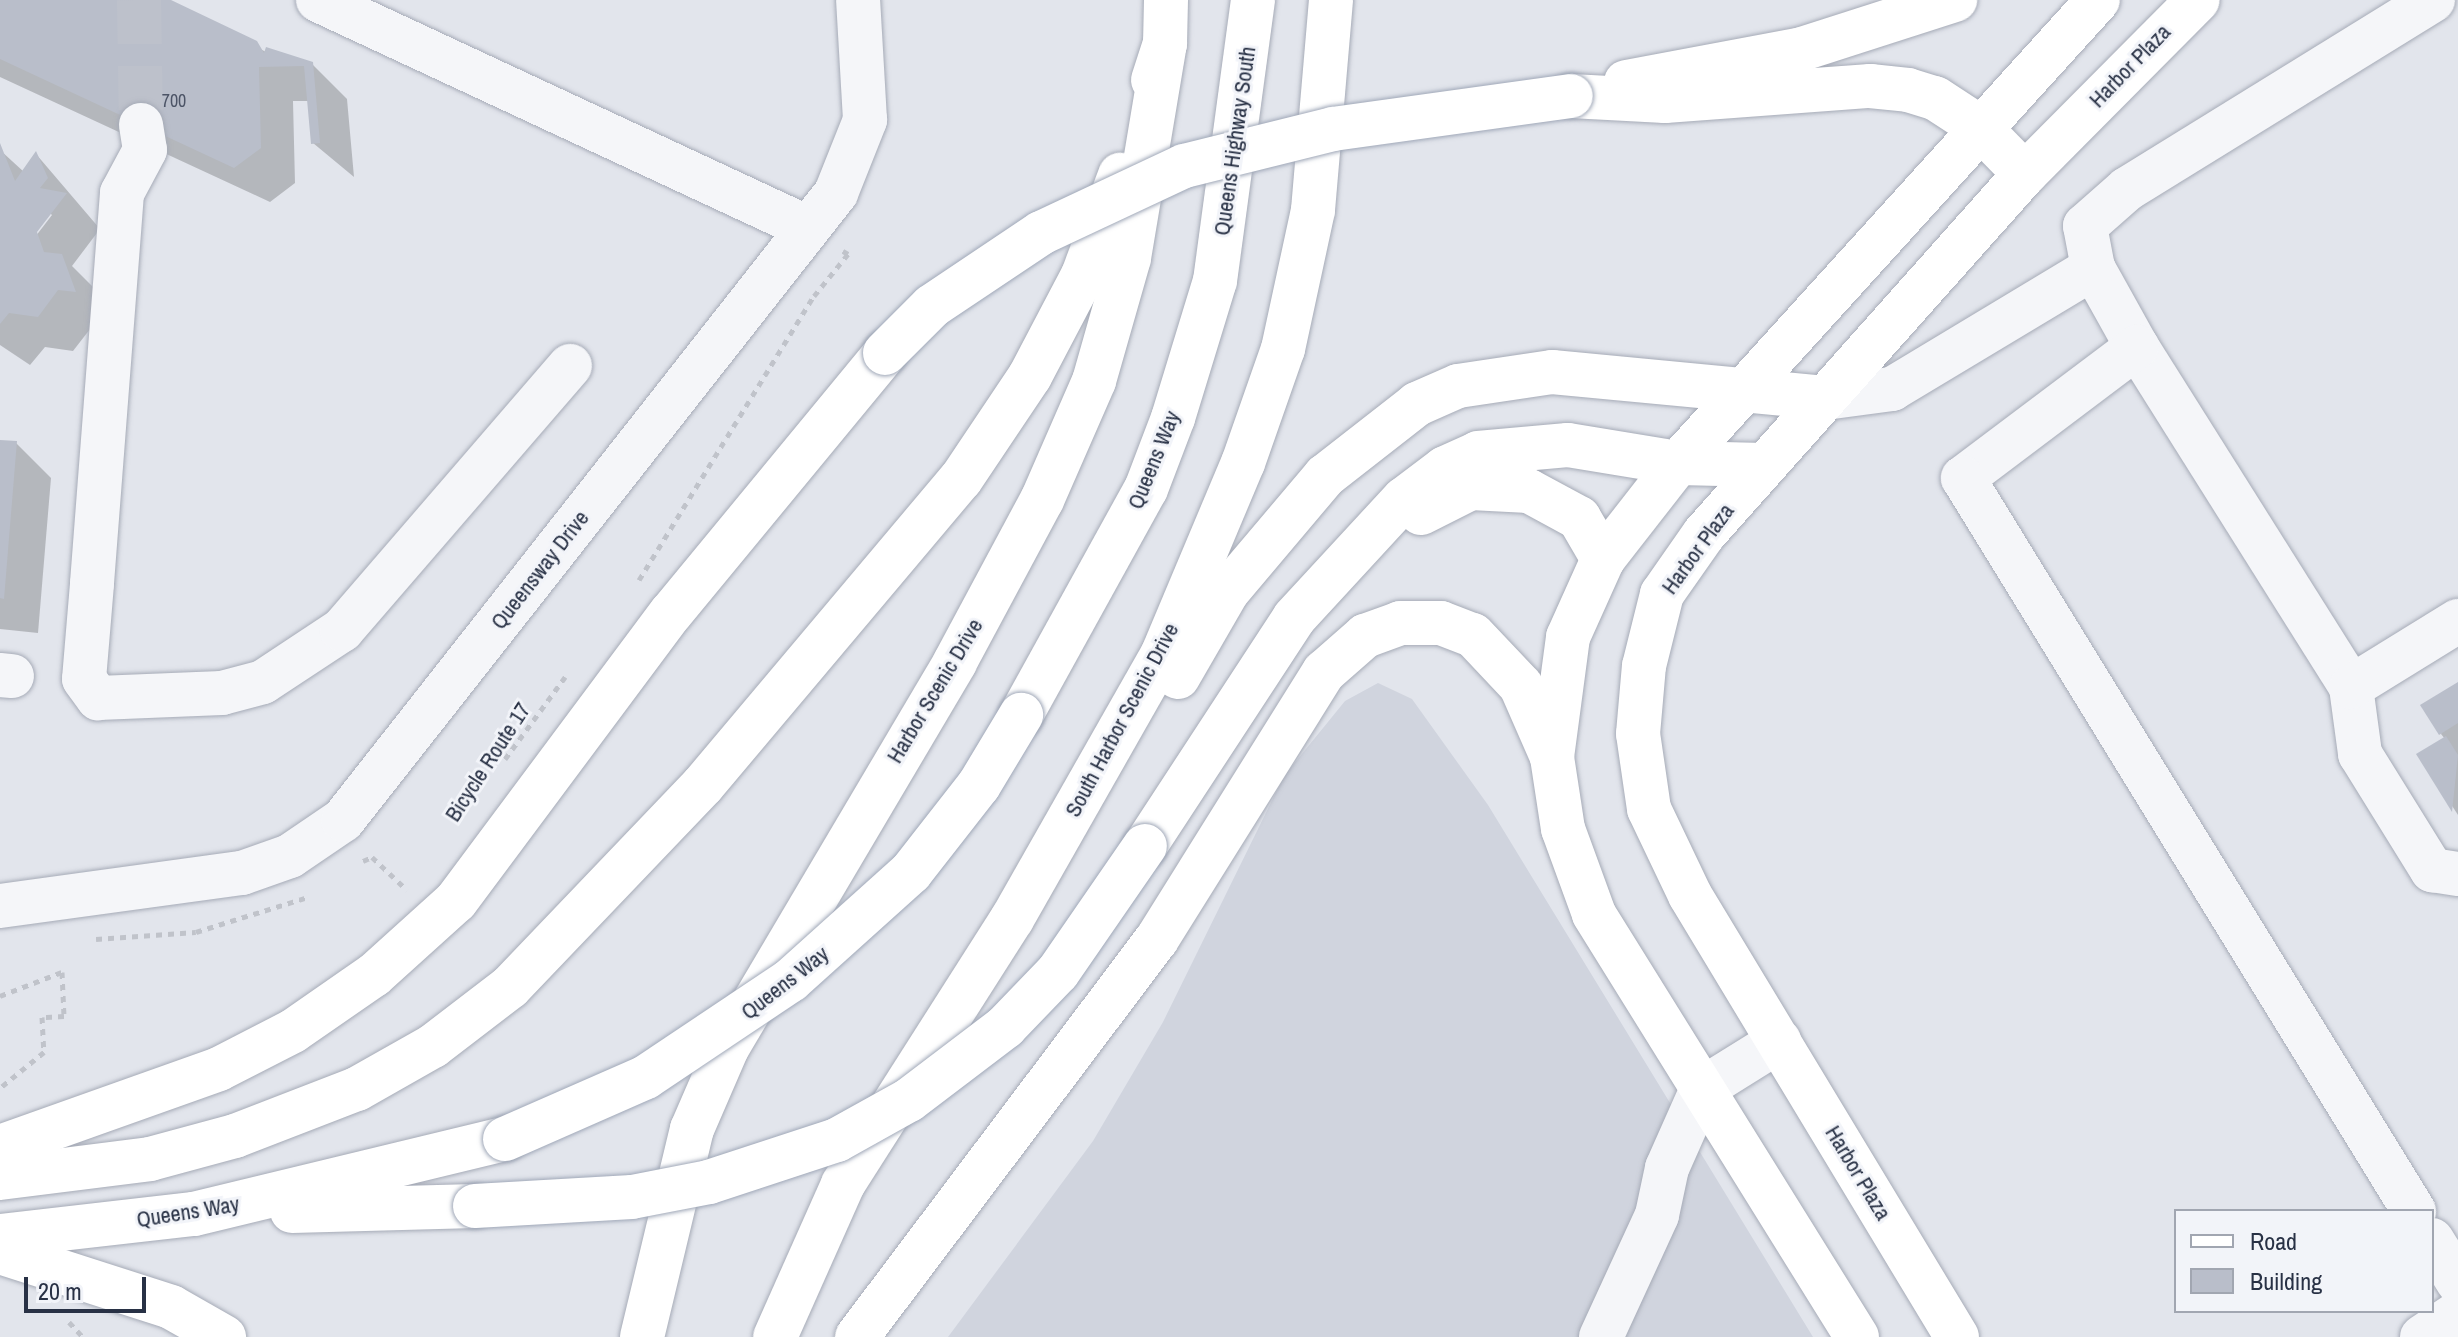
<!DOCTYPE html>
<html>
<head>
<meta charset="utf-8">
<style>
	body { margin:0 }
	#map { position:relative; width:2458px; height:1337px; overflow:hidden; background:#e2e5ec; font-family:"Archivo Narrow",sans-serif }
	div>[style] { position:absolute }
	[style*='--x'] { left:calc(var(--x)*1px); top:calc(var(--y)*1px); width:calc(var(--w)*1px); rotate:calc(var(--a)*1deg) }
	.built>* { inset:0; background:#d0d4de }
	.shadow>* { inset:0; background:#0003 }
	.building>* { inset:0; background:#b9beca }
	.minor-tunnel>* { height:44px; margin-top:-22px; transform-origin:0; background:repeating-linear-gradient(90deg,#bdc1cb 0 44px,transparent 0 66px) }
	.path>* { height:5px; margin-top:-2.5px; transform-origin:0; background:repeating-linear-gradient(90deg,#c0c3ca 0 6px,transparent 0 12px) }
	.roads { filter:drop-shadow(0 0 2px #a6abb7) drop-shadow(0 0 2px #a6abb7) }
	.minor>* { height:44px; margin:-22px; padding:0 22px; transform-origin:22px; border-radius:22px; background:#f5f6f9 }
	.major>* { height:44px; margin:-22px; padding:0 22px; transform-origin:22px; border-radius:22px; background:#fff }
	.highway>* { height:44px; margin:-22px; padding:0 22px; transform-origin:22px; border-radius:22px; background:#fff }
	.bridges { filter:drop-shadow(0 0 2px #a0a8b8) drop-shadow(0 0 2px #a0a8b8) }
	.major-bridge>* { height:44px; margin:-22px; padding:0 22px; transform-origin:22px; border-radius:22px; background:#fff }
	span { translate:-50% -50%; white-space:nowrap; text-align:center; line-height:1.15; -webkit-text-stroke:6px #f2f4f9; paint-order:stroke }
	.number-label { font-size:18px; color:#4c5466 }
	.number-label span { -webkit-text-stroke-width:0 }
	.street-label { font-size:22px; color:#283145 }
	.legend { position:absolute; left:2174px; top:1209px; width:260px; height:104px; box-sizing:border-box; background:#f2f4f9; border:2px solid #a1a6b1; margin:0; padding:10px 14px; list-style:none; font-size:24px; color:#283145 }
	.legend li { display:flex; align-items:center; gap:16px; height:40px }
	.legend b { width:40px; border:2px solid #a1a6b1 }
	.scale { position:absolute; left:24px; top:1277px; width:122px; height:36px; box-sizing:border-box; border:4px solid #283145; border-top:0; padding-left:10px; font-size:24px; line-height:28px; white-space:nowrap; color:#283145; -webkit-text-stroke:6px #f2f4f9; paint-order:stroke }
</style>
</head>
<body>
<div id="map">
	<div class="built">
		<div style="clip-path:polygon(1378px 683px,1412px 699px,1488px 805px,1813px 1337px,948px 1337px,1093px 1141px,1163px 1022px,1284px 776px,1345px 701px)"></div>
	</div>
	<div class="shadow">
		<div style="clip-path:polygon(0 0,167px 0,266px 52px,311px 63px,347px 99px,354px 177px,313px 143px,309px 101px,293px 101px,295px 183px,270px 202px,0 77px)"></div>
		<div style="clip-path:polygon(evenodd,0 150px,24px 172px,36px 154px,100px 229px,72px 266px,97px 291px,94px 324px,73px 351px,45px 347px,30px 365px,0 345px,0 150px,49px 212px,52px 215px,32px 241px,29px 239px,49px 212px)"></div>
		<div style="clip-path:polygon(0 442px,16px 443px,51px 478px,38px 633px,0 629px)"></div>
		<div style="clip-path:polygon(2458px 684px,2458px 815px,2419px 755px,2445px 739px,2441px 734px)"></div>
	</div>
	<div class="building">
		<div style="clip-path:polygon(0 0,171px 0,257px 41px,264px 53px,266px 47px,313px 62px,320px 143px,311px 144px,304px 66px,259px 67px,261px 148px,234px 168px,0 59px)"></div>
		<div style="clip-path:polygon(0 143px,15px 181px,36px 151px,48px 178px,40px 188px,67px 193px,37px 232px,44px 252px,62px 254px,76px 292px,58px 290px,38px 317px,9px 313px,0 324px)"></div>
		<div style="clip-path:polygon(0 440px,17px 441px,4px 599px,0 598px)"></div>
		<div style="clip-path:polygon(2458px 682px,2458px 723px,2439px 735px,2420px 705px)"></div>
		<div style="clip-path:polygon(2446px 736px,2458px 755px,2452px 812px,2416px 754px)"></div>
	</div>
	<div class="minor-tunnel">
		<div style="--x:139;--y:0;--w:125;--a:89.1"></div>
	</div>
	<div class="path">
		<div style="--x:639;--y:580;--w:334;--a:-58.4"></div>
		<div style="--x:814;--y:296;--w:54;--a:-51"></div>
		<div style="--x:848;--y:254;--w:6;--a:-149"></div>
		<div style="--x:505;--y:759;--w:102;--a:-53.8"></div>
		<div style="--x:363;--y:861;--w:10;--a:-24"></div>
		<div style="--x:372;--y:857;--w:48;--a:43.3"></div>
		<div style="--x:96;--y:939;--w:100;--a:-4"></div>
		<div style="--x:196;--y:932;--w:117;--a:-17.4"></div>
		<div style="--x:0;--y:996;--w:66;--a:-21.2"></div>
		<div style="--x:62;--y:972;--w:44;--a:87.4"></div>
		<div style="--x:64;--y:1016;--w:22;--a:177"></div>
		<div style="--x:42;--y:1017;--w:35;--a:87"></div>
		<div style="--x:44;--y:1052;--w:57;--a:140.7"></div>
		<div style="--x:69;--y:1322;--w:21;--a:47"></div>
	</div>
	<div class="roads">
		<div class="minor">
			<div style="--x:318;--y:0;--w:538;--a:24.95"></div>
			<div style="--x:2433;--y:0;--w:360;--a:148.3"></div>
			<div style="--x:2127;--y:189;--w:56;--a:138.6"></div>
			<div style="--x:2085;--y:226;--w:43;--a:79.2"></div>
			<div style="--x:2093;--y:268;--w:90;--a:60.9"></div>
			<div style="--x:2137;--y:347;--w:402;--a:57.8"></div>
			<div style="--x:2351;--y:687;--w:68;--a:82.3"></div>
			<div style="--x:2360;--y:754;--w:137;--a:58.2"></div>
			<div style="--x:2432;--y:870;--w:26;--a:9"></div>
			<div style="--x:141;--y:125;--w:25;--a:81"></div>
			<div style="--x:145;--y:150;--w:49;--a:118.1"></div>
			<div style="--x:122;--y:193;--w:392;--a:94.4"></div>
			<div style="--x:92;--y:584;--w:95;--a:94.8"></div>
			<div style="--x:84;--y:679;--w:24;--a:54"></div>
			<div style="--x:98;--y:698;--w:124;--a:-2.3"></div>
			<div style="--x:222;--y:693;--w:42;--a:-15"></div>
			<div style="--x:263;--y:682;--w:95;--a:-33.4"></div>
			<div style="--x:342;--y:630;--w:349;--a:-49.2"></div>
			<div style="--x:2137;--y:347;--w:218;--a:143"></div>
			<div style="--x:1963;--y:478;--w:861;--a:58.4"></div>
			<div style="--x:1825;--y:398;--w:68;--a:-7.7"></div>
			<div style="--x:1892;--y:389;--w:235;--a:-31"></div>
			<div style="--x:0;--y:675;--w:12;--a:5"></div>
			<div style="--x:2351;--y:687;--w:126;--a:-31.7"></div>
			<div style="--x:0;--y:906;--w:244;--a:-7.8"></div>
			<div style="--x:242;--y:873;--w:51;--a:-19.5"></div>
			<div style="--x:290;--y:856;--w:64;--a:-34.2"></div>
			<div style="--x:343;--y:820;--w:798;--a:-51.82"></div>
			<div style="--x:836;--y:193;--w:79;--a:-68.3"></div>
			<div style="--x:865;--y:120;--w:120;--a:-93.3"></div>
			<div style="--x:2432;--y:1240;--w:49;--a:58.2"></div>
			<div style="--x:1601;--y:1337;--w:134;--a:-65.3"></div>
			<div style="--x:1657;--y:1215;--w:48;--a:-78"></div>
			<div style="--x:1667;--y:1168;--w:86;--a:-66.1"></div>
			<div style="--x:1702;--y:1089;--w:91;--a:-31.9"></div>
			<div style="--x:2422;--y:1337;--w:43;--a:-33.7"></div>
		</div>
		<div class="major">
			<div style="--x:1153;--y:80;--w:38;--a:-72"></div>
			<div style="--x:1165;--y:44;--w:44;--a:-88.7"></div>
			<div style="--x:1626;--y:82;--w:179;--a:-10.6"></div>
			<div style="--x:1802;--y:49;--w:161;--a:-17.8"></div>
			<div style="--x:1571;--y:96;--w:94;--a:3"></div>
			<div style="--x:1665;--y:101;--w:206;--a:-4.2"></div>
			<div style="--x:1870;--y:86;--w:38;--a:6"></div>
			<div style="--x:1908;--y:90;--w:28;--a:17"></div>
			<div style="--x:1935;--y:98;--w:51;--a:33.1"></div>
			<div style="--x:1978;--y:126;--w:67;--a:45.6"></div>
			<div style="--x:1421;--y:513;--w:56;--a:-26.6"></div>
			<div style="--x:1471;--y:488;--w:58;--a:3"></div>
			<div style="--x:1529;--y:491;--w:57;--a:28.4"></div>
			<div style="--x:1579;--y:518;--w:48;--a:59.7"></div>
			<div style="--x:1021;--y:715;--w:258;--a:-61.1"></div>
			<div style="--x:1146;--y:489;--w:76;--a:-69.2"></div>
			<div style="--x:1173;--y:418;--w:143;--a:-73"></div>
			<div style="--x:1215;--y:281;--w:284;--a:-82.3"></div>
			<div style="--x:1145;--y:846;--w:272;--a:-56.8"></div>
			<div style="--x:1294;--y:618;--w:162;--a:-47.3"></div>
			<div style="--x:1404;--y:499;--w:51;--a:-37.1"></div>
			<div style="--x:1445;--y:468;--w:36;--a:-24"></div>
			<div style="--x:1478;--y:453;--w:90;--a:-5.1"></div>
			<div style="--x:1568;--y:445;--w:111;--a:9.3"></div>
			<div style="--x:1678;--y:463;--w:87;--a:1.3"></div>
			<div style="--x:0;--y:1147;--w:232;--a:-19.6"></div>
			<div style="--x:219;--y:1069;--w:83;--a:-27.2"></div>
			<div style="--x:293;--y:1031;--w:98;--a:-34.7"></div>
			<div style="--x:374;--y:975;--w:110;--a:-42.1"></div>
			<div style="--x:456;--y:901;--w:359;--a:-53.3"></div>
			<div style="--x:671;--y:613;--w:337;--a:-50.5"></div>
			<div style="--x:0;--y:1178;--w:151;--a:-7.2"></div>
			<div style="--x:150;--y:1159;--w:88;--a:-15.1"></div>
			<div style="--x:235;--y:1136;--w:131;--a:-21.1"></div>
			<div style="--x:357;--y:1089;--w:87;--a:-29.5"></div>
			<div style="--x:433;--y:1046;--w:97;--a:-37.5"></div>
			<div style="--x:510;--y:987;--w:279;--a:-46.3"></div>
			<div style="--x:703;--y:785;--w:400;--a:-49.9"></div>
			<div style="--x:961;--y:479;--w:124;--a:-56.2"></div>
			<div style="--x:1030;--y:376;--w:114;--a:-62.3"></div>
			<div style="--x:1083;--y:275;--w:107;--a:-69.7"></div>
			<div style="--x:292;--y:1211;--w:183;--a:-1.6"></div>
			<div style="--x:0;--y:1236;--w:195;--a:-6.5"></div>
			<div style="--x:194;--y:1214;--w:320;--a:-13.6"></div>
			<div style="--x:1857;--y:1337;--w:498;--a:-121.9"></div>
			<div style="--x:1594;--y:914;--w:90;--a:-110"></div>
			<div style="--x:1563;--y:829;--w:73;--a:-98.7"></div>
			<div style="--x:1552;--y:757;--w:121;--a:-82.4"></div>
			<div style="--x:1568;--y:637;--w:85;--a:-65.8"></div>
			<div style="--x:1603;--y:559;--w:122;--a:-52"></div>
			<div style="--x:1678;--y:463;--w:625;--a:-47.79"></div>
			<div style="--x:1957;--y:1337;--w:516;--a:-121.14"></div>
			<div style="--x:1690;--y:895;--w:95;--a:-115.5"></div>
			<div style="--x:1649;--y:809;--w:76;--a:-98.3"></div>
			<div style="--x:1638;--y:734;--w:68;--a:-85"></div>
			<div style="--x:1644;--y:666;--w:74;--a:-76"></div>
			<div style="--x:1662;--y:594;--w:73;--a:-55"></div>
			<div style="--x:1704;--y:534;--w:482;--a:-48.3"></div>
			<div style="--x:2025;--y:174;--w:245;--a:-45.2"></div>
		</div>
		<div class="highway">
			<div style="--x:1178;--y:677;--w:98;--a:-60"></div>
			<div style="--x:1227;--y:592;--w:152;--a:-49.8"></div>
			<div style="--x:1325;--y:476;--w:117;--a:-38"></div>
			<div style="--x:1417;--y:404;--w:45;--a:-23.7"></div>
			<div style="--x:1458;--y:386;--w:95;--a:-8.5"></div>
			<div style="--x:1552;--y:372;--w:274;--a:5.4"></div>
			<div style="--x:0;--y:1252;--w:180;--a:17.8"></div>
			<div style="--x:171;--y:1307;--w:61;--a:29.5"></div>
			<div style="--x:642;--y:1337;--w:214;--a:-76.5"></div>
			<div style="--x:692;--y:1129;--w:88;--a:-66.6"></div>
			<div style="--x:727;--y:1048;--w:448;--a:-59.4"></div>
			<div style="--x:955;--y:662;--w:184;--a:-61.8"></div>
			<div style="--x:1042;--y:500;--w:130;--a:-66.4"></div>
			<div style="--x:1094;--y:381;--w:128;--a:-74.1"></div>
			<div style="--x:1129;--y:258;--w:217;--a:-80.5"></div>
			<div style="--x:775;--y:1337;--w:167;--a:-66"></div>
			<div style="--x:843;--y:1184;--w:314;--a:-57.5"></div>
			<div style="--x:1012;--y:919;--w:306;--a:-60.4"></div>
			<div style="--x:1163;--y:653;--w:206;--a:-67.2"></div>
			<div style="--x:1243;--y:463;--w:121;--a:-70.7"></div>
			<div style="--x:1283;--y:349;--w:142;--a:-77.8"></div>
			<div style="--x:1313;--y:210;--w:211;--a:-85.1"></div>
			<div style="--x:857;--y:1337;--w:498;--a:-53"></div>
			<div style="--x:1157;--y:939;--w:315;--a:-58"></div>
			<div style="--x:1324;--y:672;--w:55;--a:-41.3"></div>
			<div style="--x:1365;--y:636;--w:37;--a:-20"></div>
			<div style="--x:1400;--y:623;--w:41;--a:0"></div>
			<div style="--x:1441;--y:623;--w:34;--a:21"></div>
			<div style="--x:1473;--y:635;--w:70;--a:46.7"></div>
			<div style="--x:1521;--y:686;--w:77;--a:66.4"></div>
		</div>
	</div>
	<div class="bridges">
		<div class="major-bridge">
			<div style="--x:885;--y:353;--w:66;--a:-45"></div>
			<div style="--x:932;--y:306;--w:131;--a:-33.8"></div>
			<div style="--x:1041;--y:233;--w:158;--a:-25.1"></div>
			<div style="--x:1184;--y:166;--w:154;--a:-13.9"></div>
			<div style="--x:1333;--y:129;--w:240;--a:-7.9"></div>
			<div style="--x:505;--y:1139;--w:154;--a:-23.7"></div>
			<div style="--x:646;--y:1077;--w:174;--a:-33.8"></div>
			<div style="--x:791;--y:980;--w:161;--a:-42"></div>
			<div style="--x:911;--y:872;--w:110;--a:-52"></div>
			<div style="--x:979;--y:785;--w:82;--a:-59"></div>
			<div style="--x:475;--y:1206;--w:157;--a:-3.3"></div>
			<div style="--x:632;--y:1197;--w:78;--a:-11"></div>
			<div style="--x:709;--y:1182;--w:135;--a:-18.2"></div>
			<div style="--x:837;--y:1140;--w:82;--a:-29.1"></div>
			<div style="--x:909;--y:1100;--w:121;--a:-37.2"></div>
			<div style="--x:1005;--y:1027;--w:76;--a:-46.1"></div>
			<div style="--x:1058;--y:972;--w:153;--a:-55.4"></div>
		</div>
	</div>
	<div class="number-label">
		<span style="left:174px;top:101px">700</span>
	</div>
	<div class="street-label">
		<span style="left:2130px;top:66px;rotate:-46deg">Harbor Plaza</span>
		<span style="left:1235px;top:141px;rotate:-82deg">Queens Highway South</span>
		<span style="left:1154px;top:460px;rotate:-68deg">Queens Way</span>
		<span style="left:1698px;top:549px;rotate:-54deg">Harbor Plaza</span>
		<span style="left:540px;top:570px;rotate:-52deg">Queensway Drive</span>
		<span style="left:935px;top:691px;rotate:-59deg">Harbor Scenic Drive</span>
		<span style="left:1122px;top:720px;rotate:-62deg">South Harbor Scenic Drive</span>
		<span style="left:488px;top:762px;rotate:-57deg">Bicycle Route 17</span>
		<span style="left:785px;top:983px;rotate:-38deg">Queens Way</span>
		<span style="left:1858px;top:1173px;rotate:59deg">Harbor Plaza</span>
		<span style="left:188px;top:1212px;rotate:-9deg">Queens Way</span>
	</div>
	<ul class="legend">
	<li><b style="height:10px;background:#fff"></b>Road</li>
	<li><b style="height:22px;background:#b9beca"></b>Building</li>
	</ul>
	<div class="scale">20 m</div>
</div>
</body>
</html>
